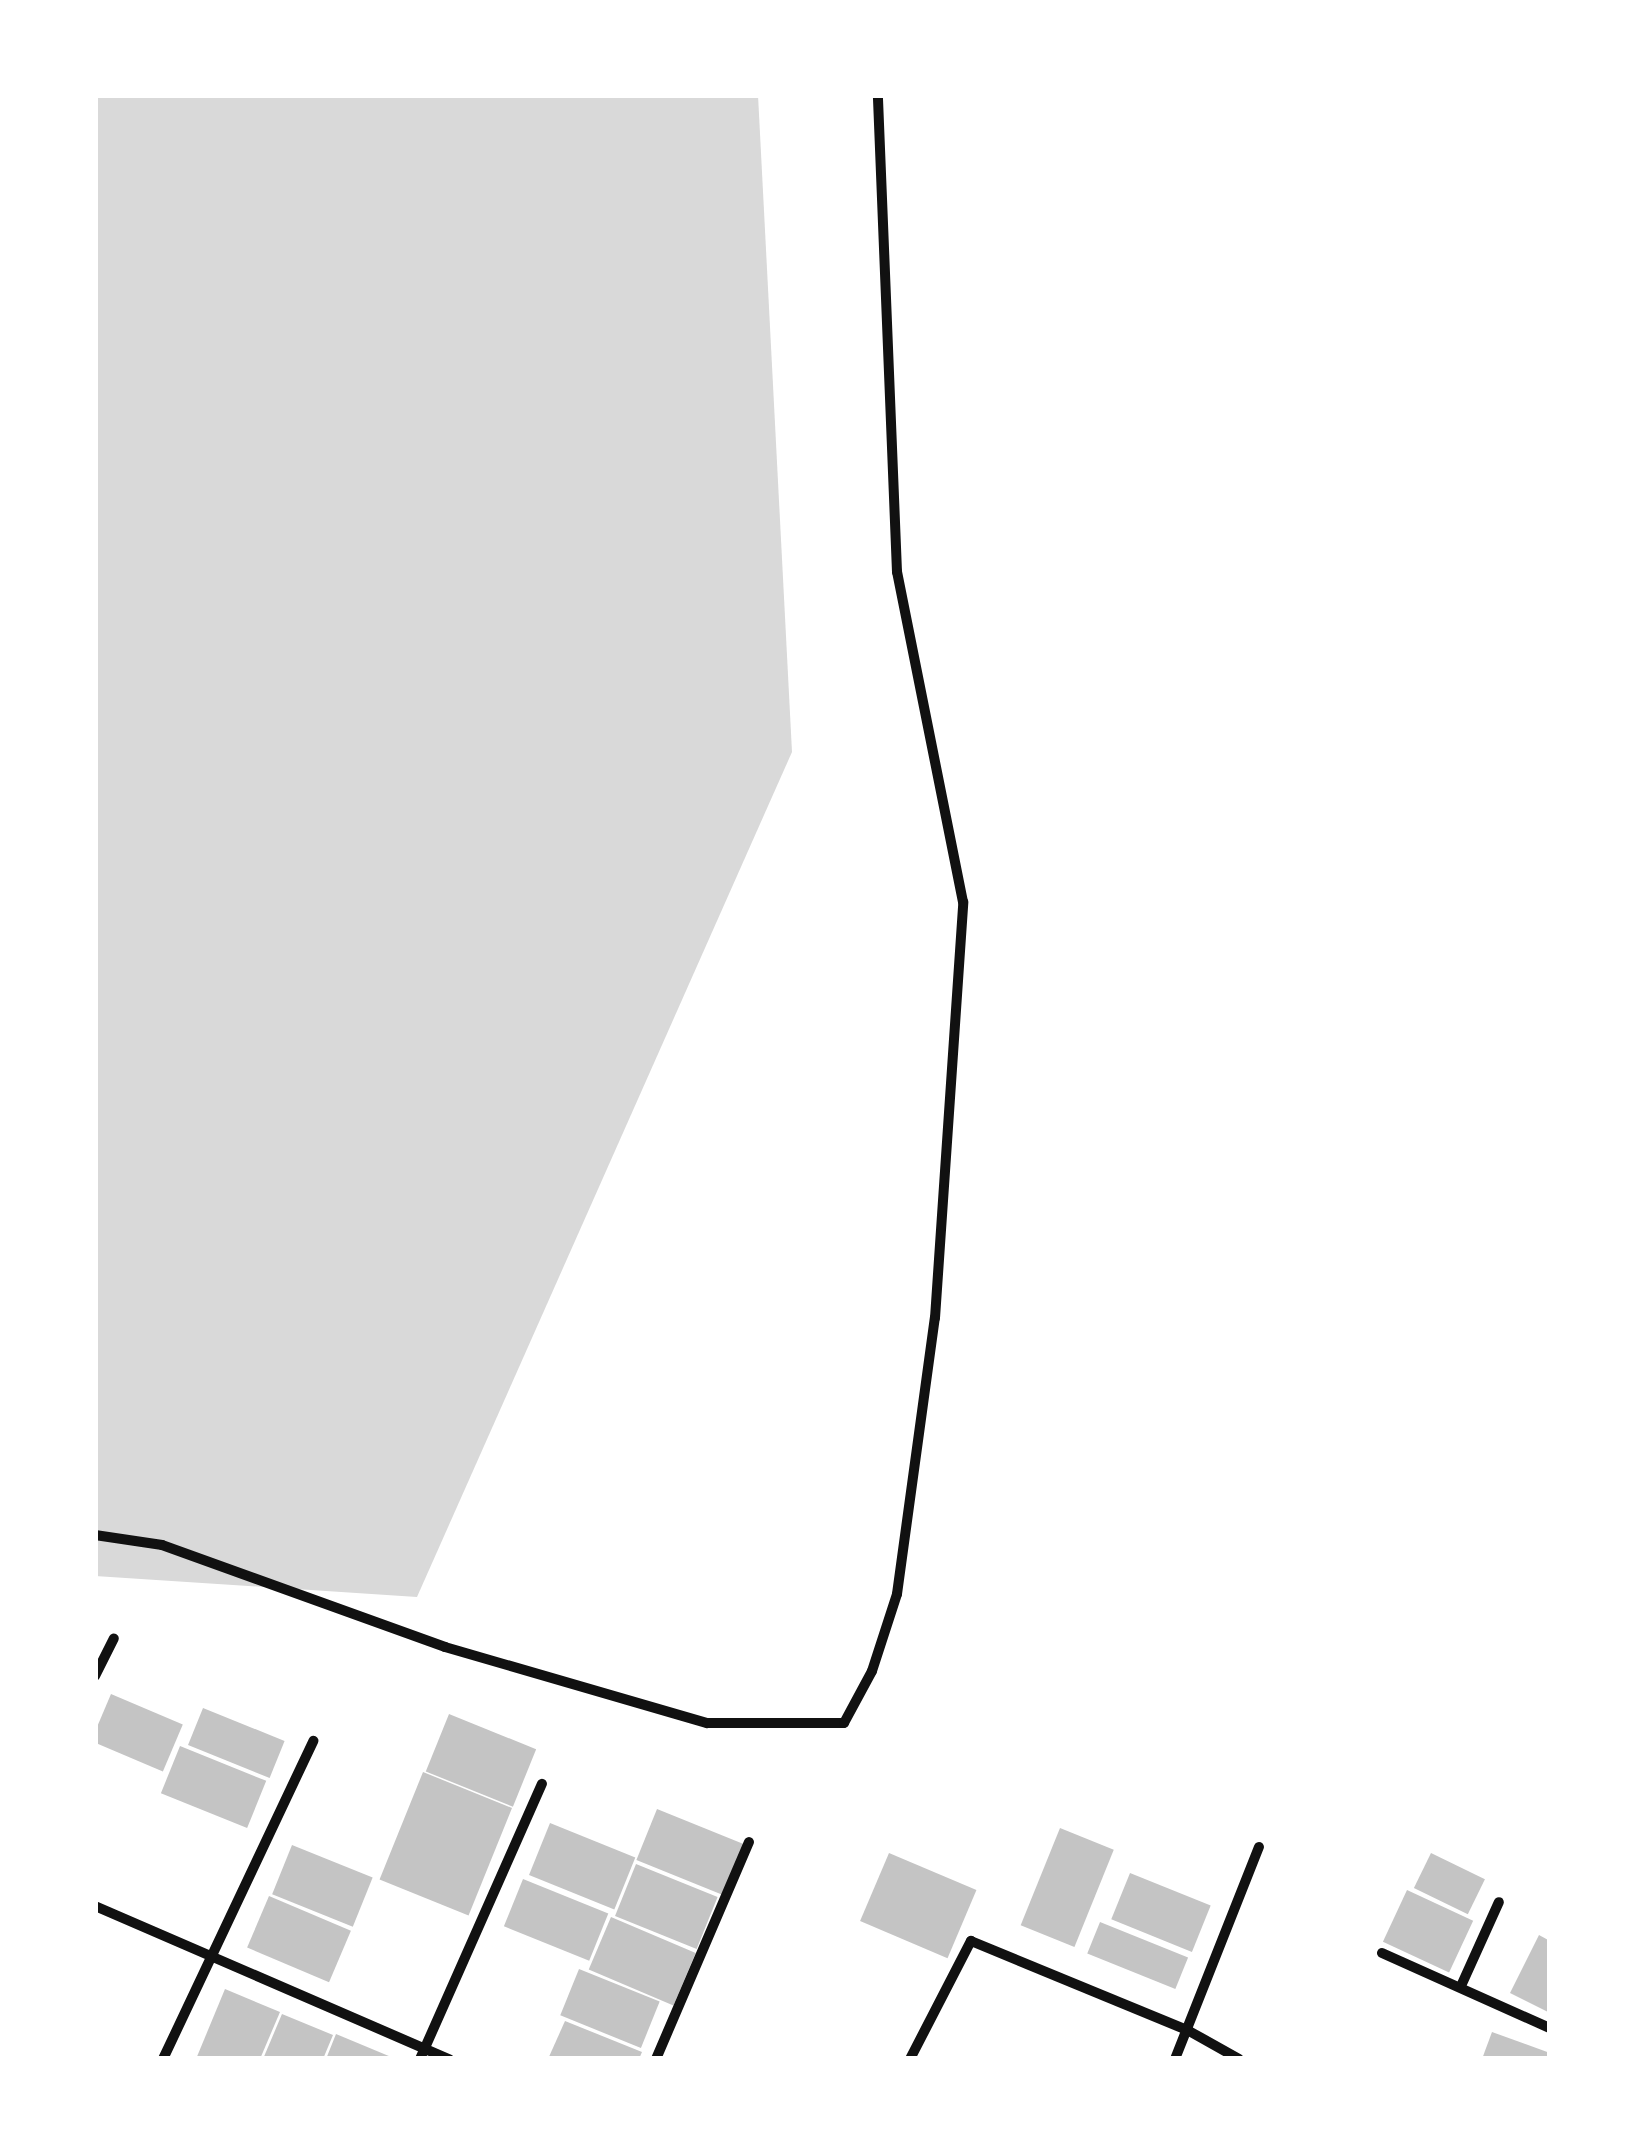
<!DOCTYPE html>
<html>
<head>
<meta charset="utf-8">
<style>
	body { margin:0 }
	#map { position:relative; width:1645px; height:2154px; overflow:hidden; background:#fff; font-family:"Times New Roman",serif }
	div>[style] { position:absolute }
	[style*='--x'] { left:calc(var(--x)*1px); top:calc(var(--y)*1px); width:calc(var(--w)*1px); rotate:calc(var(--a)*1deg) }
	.water>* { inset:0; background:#d9d9d9 }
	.building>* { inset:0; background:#c4c4c4; transform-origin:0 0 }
	.minor>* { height:10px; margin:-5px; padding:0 5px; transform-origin:5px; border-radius:5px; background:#111 }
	span { translate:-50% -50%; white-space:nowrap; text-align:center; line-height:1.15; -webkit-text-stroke:9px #fff; paint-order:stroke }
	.frame { position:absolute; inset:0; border:98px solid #fff; pointer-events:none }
</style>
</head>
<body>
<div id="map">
	<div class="water">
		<div style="clip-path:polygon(95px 95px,758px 95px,792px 752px,417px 1597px,95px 1576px)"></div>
	</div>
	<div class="building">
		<div style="left:111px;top:1694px;width:78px;height:51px;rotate:23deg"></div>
		<div style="left:203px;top:1708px;width:88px;height:40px;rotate:22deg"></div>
		<div style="left:449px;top:1714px;width:94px;height:62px;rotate:22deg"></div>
		<div style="left:180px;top:1746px;width:93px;height:51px;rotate:22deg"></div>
		<div style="left:423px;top:1772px;width:96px;height:116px;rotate:22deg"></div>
		<div style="left:657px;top:1809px;width:94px;height:55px;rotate:22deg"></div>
		<div style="left:550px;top:1823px;width:92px;height:56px;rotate:22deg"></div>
		<div style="left:1060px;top:1828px;width:58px;height:105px;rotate:22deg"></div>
		<div style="left:292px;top:1845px;width:87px;height:53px;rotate:22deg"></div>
		<div style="left:889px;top:1853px;width:95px;height:74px;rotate:23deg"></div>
		<div style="left:1431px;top:1853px;width:60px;height:39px;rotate:26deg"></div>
		<div style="left:636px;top:1864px;width:88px;height:56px;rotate:22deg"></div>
		<div style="left:1130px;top:1873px;width:87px;height:50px;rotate:22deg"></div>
		<div style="left:523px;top:1879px;width:92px;height:51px;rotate:22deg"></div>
		<div style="left:1407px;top:1890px;width:73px;height:57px;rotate:25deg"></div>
		<div style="left:269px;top:1896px;width:89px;height:56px;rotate:23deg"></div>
		<div style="left:611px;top:1917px;width:92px;height:57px;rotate:23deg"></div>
		<div style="left:1100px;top:1922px;width:95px;height:34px;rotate:22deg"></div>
		<div style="clip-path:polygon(1539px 1935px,1550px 1941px,1550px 2013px,1510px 1993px)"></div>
		<div style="left:579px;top:1969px;width:87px;height:50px;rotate:22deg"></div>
		<div style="clip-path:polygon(225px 1989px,280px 2012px,260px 2059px,196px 2059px)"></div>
		<div style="clip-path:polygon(282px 2014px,333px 2035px,323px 2059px,263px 2059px)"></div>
		<div style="clip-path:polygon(565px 2021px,642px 2052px,639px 2059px,548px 2059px)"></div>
		<div style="clip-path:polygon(1492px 2032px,1550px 2053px,1550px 2059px,1482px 2059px)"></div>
		<div style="clip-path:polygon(336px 2034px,396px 2059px,326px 2059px)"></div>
	</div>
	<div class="minor">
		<div style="--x:95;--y:1535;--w:68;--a:8.5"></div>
		<div style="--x:162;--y:1545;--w:301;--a:19.8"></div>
		<div style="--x:445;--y:1647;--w:273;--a:16.2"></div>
		<div style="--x:707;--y:1723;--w:137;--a:0"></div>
		<div style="--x:844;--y:1723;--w:59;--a:-61.7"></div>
		<div style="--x:872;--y:1671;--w:81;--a:-72"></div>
		<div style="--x:897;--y:1594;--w:279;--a:-82.2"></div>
		<div style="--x:935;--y:1318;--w:417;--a:-86.1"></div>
		<div style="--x:963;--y:902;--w:337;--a:-101.3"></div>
		<div style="--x:897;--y:572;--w:477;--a:-92.3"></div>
		<div style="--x:95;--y:1676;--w:42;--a:-63.4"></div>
		<div style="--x:95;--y:1906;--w:386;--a:23.4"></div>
		<div style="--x:1382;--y:1953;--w:184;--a:24.1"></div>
		<div style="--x:1461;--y:1986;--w:92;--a:-65.7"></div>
		<div style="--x:163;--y:2059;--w:352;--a:-64.7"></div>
		<div style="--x:420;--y:2059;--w:301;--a:-66.1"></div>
		<div style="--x:656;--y:2059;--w:236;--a:-66.8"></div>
		<div style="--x:910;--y:2059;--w:133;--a:-62.7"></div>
		<div style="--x:971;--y:1941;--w:236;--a:22.4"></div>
		<div style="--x:1189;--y:2031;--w:57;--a:29.2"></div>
		<div style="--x:1175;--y:2059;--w:228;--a:-68.4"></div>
	</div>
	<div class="frame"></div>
</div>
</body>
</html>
